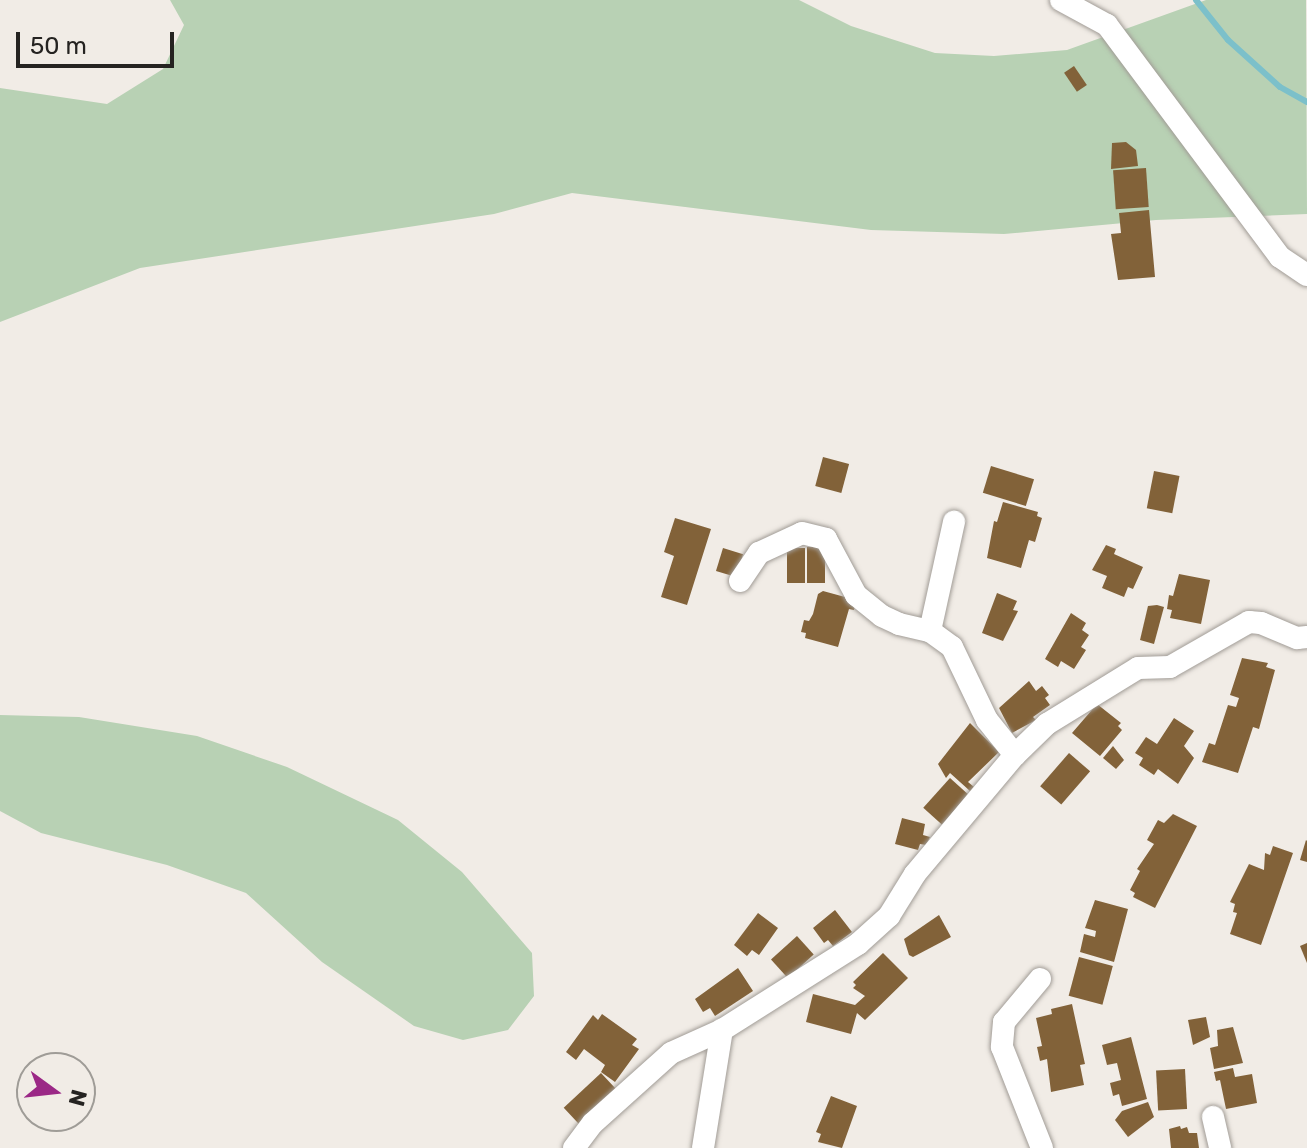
<!DOCTYPE html>
<html>
<head>
<meta charset="utf-8">
<style>
	body { margin:0 }
	#map { position:relative; width:1307px; height:1148px; overflow:hidden; background:#f1ece6; font-family:Rubik,sans-serif }
	div>[style] { position:absolute }
	[style*='--x'] { left:calc(var(--x)*1px); top:calc(var(--y)*1px); width:calc(var(--w)*1px); rotate:calc(var(--a)*1deg) }
	.green>* { inset:0; background:#b8d1b4 }
	.stream>* { height:6px; margin:-3px; padding:0 3px; transform-origin:3px; border-radius:3px; background:#7cc0ca }
	.building>* { inset:0; background:#826239; transform-origin:0 0 }
	.roads { filter:drop-shadow(0 0 2px #a19c96) drop-shadow(0 0 2px #a19c96) }
	.minor>* { height:22px; margin:-11px; padding:0 11px; transform-origin:11px; border-radius:11px; background:#fff }
	span { translate:-50% -50%; white-space:nowrap; text-align:center; line-height:1.15; -webkit-text-stroke:8px #f1ece6; paint-order:stroke }
	.north { position:absolute; left:16px; top:1052px; width:80px; height:80px; box-sizing:border-box; background:#f1ece6; border:2px solid #9f9c97; border-radius:50%; rotate:105deg; font-size:22px; font-weight:700; line-height:32px; text-align:center; color:#252321 }
	.north::after { content:''; display:block; margin:auto; width:28px; height:36px; background:#9b2886; clip-path:polygon(50% 0,100% 100%,50% 72%,0 100%) }
	.scale { position:absolute; left:16px; top:32px; width:158px; height:36px; box-sizing:border-box; border:4px solid #252321; border-top:0; padding-left:10px; font-size:24px; line-height:28px; white-space:nowrap; color:#252321; -webkit-text-stroke:6px #f1ece6; paint-order:stroke }
</style>
</head>
<body>
<div id="map">
	<div class="green">
		<div style="clip-path:polygon(170px 0,799px 0,851px 26px,935px 53px,994px 56px,1067px 50px,1206px 0,1306px 0,1307px 214px,1156px 220px,1004px 234px,871px 230px,572px 193px,494px 214px,140px 268px,0 322px,0 88px,107px 104px,163px 69px,184px 25px)"></div>
		<div style="clip-path:polygon(0 715px,79px 717px,197px 736px,287px 767px,398px 820px,462px 872px,532px 953px,534px 996px,508px 1030px,463px 1040px,414px 1026px,322px 962px,246px 893px,167px 865px,41px 833px,0 811px)"></div>
	</div>
	<div class="stream">
		<div style="--x:1196;--y:0;--w:51;--a:51.3"></div>
		<div style="--x:1228;--y:40;--w:70;--a:42.1"></div>
		<div style="--x:1280;--y:87;--w:31;--a:29"></div>
	</div>
	<div class="building">
		<div style="left:1074px;top:66px;width:23px;height:12px;rotate:56deg"></div>
		<div style="clip-path:polygon(1126px 142px,1136px 150px,1138px 166px,1111px 169px,1112px 143px)"></div>
		<div style="left:1146px;top:168px;width:39px;height:33px;rotate:86deg"></div>
		<div style="clip-path:polygon(1149px 210px,1155px 277px,1118px 280px,1111px 234px,1121px 233px,1119px 213px)"></div>
		<div style="left:823px;top:457px;width:27px;height:30px;rotate:15deg"></div>
		<div style="left:991px;top:466px;width:45px;height:28px;rotate:17deg"></div>
		<div style="left:1154px;top:471px;width:26px;height:38px;rotate:11deg"></div>
		<div style="clip-path:polygon(1003px 502px,1038px 512px,1037px 516px,1042px 518px,1035px 542px,1029px 540px,1021px 568px,987px 558px,994px 521px,997px 522px)"></div>
		<div style="clip-path:polygon(675px 518px,711px 529px,687px 605px,661px 597px,674px 556px,664px 552px)"></div>
		<div style="clip-path:polygon(1106px 545px,1116px 549px,1114px 554px,1143px 567px,1133px 589px,1128px 587px,1124px 597px,1102px 588px,1107px 576px,1092px 570px)"></div>
		<div style="left:807px;top:547px;width:18px;height:36px"></div>
		<div style="left:723px;top:548px;width:21px;height:24px;rotate:17deg"></div>
		<div style="left:805px;top:548px;width:35px;height:18px;rotate:90deg"></div>
		<div style="clip-path:polygon(1179px 574px,1210px 580px,1201px 624px,1170px 618px,1172px 610px,1167px 609px,1169px 595px,1173px 596px)"></div>
		<div style="clip-path:polygon(823px 591px,856px 600px,854px 610px,849px 609px,838px 647px,805px 638px,806px 633px,801px 632px,804px 620px,809px 621px,813px 614px,818px 594px)"></div>
		<div style="clip-path:polygon(997px 593px,1017px 601px,1013px 610px,1018px 611px,1003px 641px,982px 633px)"></div>
		<div style="clip-path:polygon(1157px 605px,1164px 607px,1154px 644px,1140px 640px,1148px 606px)"></div>
		<div style="clip-path:polygon(1071px 613px,1086px 623px,1082px 630px,1089px 635px,1081px 647px,1086px 650px,1074px 669px,1061px 661px,1058px 667px,1045px 659px)"></div>
		<div style="clip-path:polygon(1242px 658px,1268px 663px,1266px 667px,1275px 670px,1259px 729px,1253px 727px,1238px 773px,1202px 762px,1209px 743px,1215px 745px,1228px 705px,1236px 707px,1239px 698px,1230px 695px)"></div>
		<div style="clip-path:polygon(1029px 681px,1036px 691px,1042px 686px,1049px 695px,1045px 698px,1050px 705px,1033px 717px,1036px 720px,1012px 733px,999px 708px)"></div>
		<div style="clip-path:polygon(1097px 704px,1121px 723px,1118px 726px,1122px 730px,1100px 756px,1072px 733px)"></div>
		<div style="clip-path:polygon(1174px 718px,1194px 731px,1184px 746px,1194px 758px,1178px 784px,1158px 769px,1154px 775px,1139px 765px,1143px 758px,1135px 753px,1146px 737px,1157px 744px)"></div>
		<div style="clip-path:polygon(970px 723px,999px 752px,968px 782px,974px 787px,970px 791px,950px 773px,946px 778px,938px 764px)"></div>
		<div style="clip-path:polygon(1113px 746px,1124px 760px,1116px 769px,1103px 758px)"></div>
		<div style="left:1069px;top:753px;width:28px;height:44px;rotate:41deg"></div>
		<div style="left:950px;top:778px;width:25px;height:40px;rotate:42deg"></div>
		<div style="clip-path:polygon(1173px 814px,1197px 826px,1155px 908px,1133px 897px,1135px 893px,1130px 890px,1140px 871px,1137px 869px,1154px 844px,1147px 840px,1158px 820px,1164px 823px)"></div>
		<div style="clip-path:polygon(902px 818px,925px 824px,923px 835px,930px 837px,926px 845px,920px 844px,918px 850px,895px 844px)"></div>
		<div style="clip-path:polygon(1306px 840px,1307px 841px,1307px 862px,1300px 860px)"></div>
		<div style="clip-path:polygon(1273px 846px,1293px 853px,1261px 945px,1230px 934px,1237px 913px,1233px 912px,1235px 904px,1230px 902px,1249px 864px,1264px 870px,1265px 853px,1270px 855px)"></div>
		<div style="clip-path:polygon(1095px 900px,1128px 909px,1114px 962px,1080px 952px,1084px 934px,1095px 937px,1096px 931px,1085px 928px)"></div>
		<div style="clip-path:polygon(835px 910px,852px 932px,833px 946px,828px 940px,824px 943px,813px 928px)"></div>
		<div style="clip-path:polygon(758px 913px,778px 928px,759px 955px,752px 950px,747px 956px,734px 945px)"></div>
		<div style="clip-path:polygon(939px 915px,951px 937px,913px 957px,909px 955px,904px 939px)"></div>
		<div style="left:797px;top:936px;width:25px;height:35px;rotate:48deg"></div>
		<div style="clip-path:polygon(1307px 943px,1307px 963px,1300px 946px)"></div>
		<div style="clip-path:polygon(883px 953px,908px 978px,865px 1020px,857px 1013px,851px 1034px,806px 1022px,813px 994px,855px 1005px,865px 996px,853px 988px,856px 985px,853px 982px)"></div>
		<div style="left:1079px;top:957px;width:35px;height:40px;rotate:15deg"></div>
		<div style="clip-path:polygon(738px 968px,753px 991px,715px 1016px,710px 1008px,703px 1012px,695px 999px)"></div>
		<div style="clip-path:polygon(1072px 1004px,1085px 1064px,1080px 1065px,1084px 1085px,1051px 1092px,1047px 1059px,1040px 1061px,1037px 1047px,1042px 1046px,1036px 1018px,1052px 1014px,1051px 1009px)"></div>
		<div style="clip-path:polygon(602px 1014px,637px 1039px,632px 1045px,639px 1049px,615px 1082px,601px 1072px,605px 1065px,584px 1049px,576px 1060px,566px 1052px,593px 1015px,598px 1020px)"></div>
		<div style="clip-path:polygon(1206px 1017px,1210px 1037px,1193px 1045px,1188px 1020px)"></div>
		<div style="clip-path:polygon(1233px 1027px,1243px 1063px,1214px 1069px,1210px 1048px,1218px 1046px,1217px 1030px)"></div>
		<div style="clip-path:polygon(1131px 1037px,1147px 1099px,1122px 1106px,1119px 1094px,1113px 1096px,1110px 1083px,1121px 1080px,1117px 1063px,1107px 1065px,1102px 1045px)"></div>
		<div style="clip-path:polygon(1233px 1068px,1235px 1077px,1252px 1074px,1257px 1103px,1226px 1109px,1220px 1080px,1216px 1081px,1214px 1072px)"></div>
		<div style="left:1185px;top:1069px;width:40px;height:29px;rotate:87deg"></div>
		<div style="left:601px;top:1073px;width:22px;height:51px;rotate:47deg"></div>
		<div style="clip-path:polygon(831px 1096px,857px 1106px,842px 1148px,818px 1142px,821px 1134px,816px 1132px)"></div>
		<div style="clip-path:polygon(1148px 1102px,1154px 1117px,1128px 1137px,1115px 1120px,1122px 1111px)"></div>
		<div style="clip-path:polygon(1180px 1126px,1181px 1129px,1187px 1127px,1189px 1133px,1197px 1133px,1199px 1148px,1171px 1148px,1169px 1129px)"></div>
	</div>
	<div class="roads">
		<div class="minor">
			<div style="--x:1061;--y:0;--w:52;--a:28.5"></div>
			<div style="--x:1107;--y:25;--w:289;--a:53.3"></div>
			<div style="--x:1280;--y:257;--w:32;--a:34"></div>
			<div style="--x:740;--y:581;--w:34;--a:-56"></div>
			<div style="--x:759;--y:553;--w:47;--a:-24.9"></div>
			<div style="--x:802;--y:533;--w:25;--a:14"></div>
			<div style="--x:826;--y:539;--w:64;--a:61.8"></div>
			<div style="--x:856;--y:595;--w:33;--a:39"></div>
			<div style="--x:882;--y:616;--w:19;--a:25"></div>
			<div style="--x:899;--y:624;--w:32;--a:13"></div>
			<div style="--x:930;--y:631;--w:27;--a:36"></div>
			<div style="--x:952;--y:647;--w:81;--a:64.4"></div>
			<div style="--x:987;--y:720;--w:45;--a:51.3"></div>
			<div style="--x:930;--y:631;--w:112;--a:-77.6"></div>
			<div style="--x:1040;--y:979;--w:56;--a:129.9"></div>
			<div style="--x:1004;--y:1022;--w:25;--a:95"></div>
			<div style="--x:1002;--y:1047;--w:109;--a:68.4"></div>
			<div style="--x:1213;--y:1117;--w:32;--a:77"></div>
			<div style="--x:574;--y:1148;--w:31;--a:-53"></div>
			<div style="--x:593;--y:1123;--w:105;--a:-41.9"></div>
			<div style="--x:671;--y:1053;--w:56;--a:-24.3"></div>
			<div style="--x:722;--y:1030;--w:161;--a:-32.3"></div>
			<div style="--x:858;--y:944;--w:42;--a:-42.1"></div>
			<div style="--x:889;--y:916;--w:49;--a:-58.2"></div>
			<div style="--x:915;--y:874;--w:155;--a:-50"></div>
			<div style="--x:1015;--y:755;--w:45;--a:-44.1"></div>
			<div style="--x:1047;--y:724;--w:107;--a:-31.6"></div>
			<div style="--x:1138;--y:668;--w:32;--a:-2"></div>
			<div style="--x:1170;--y:667;--w:91;--a:-29.7"></div>
			<div style="--x:1249;--y:622;--w:12;--a:5"></div>
			<div style="--x:1261;--y:623;--w:39;--a:23"></div>
			<div style="--x:1297;--y:638;--w:10;--a:-6"></div>
			<div style="--x:703;--y:1148;--w:120;--a:-80.9"></div>
		</div>
	</div>
	<div class="north">N</div>
	<div class="scale">50 m</div>
</div>
</body>
</html>
